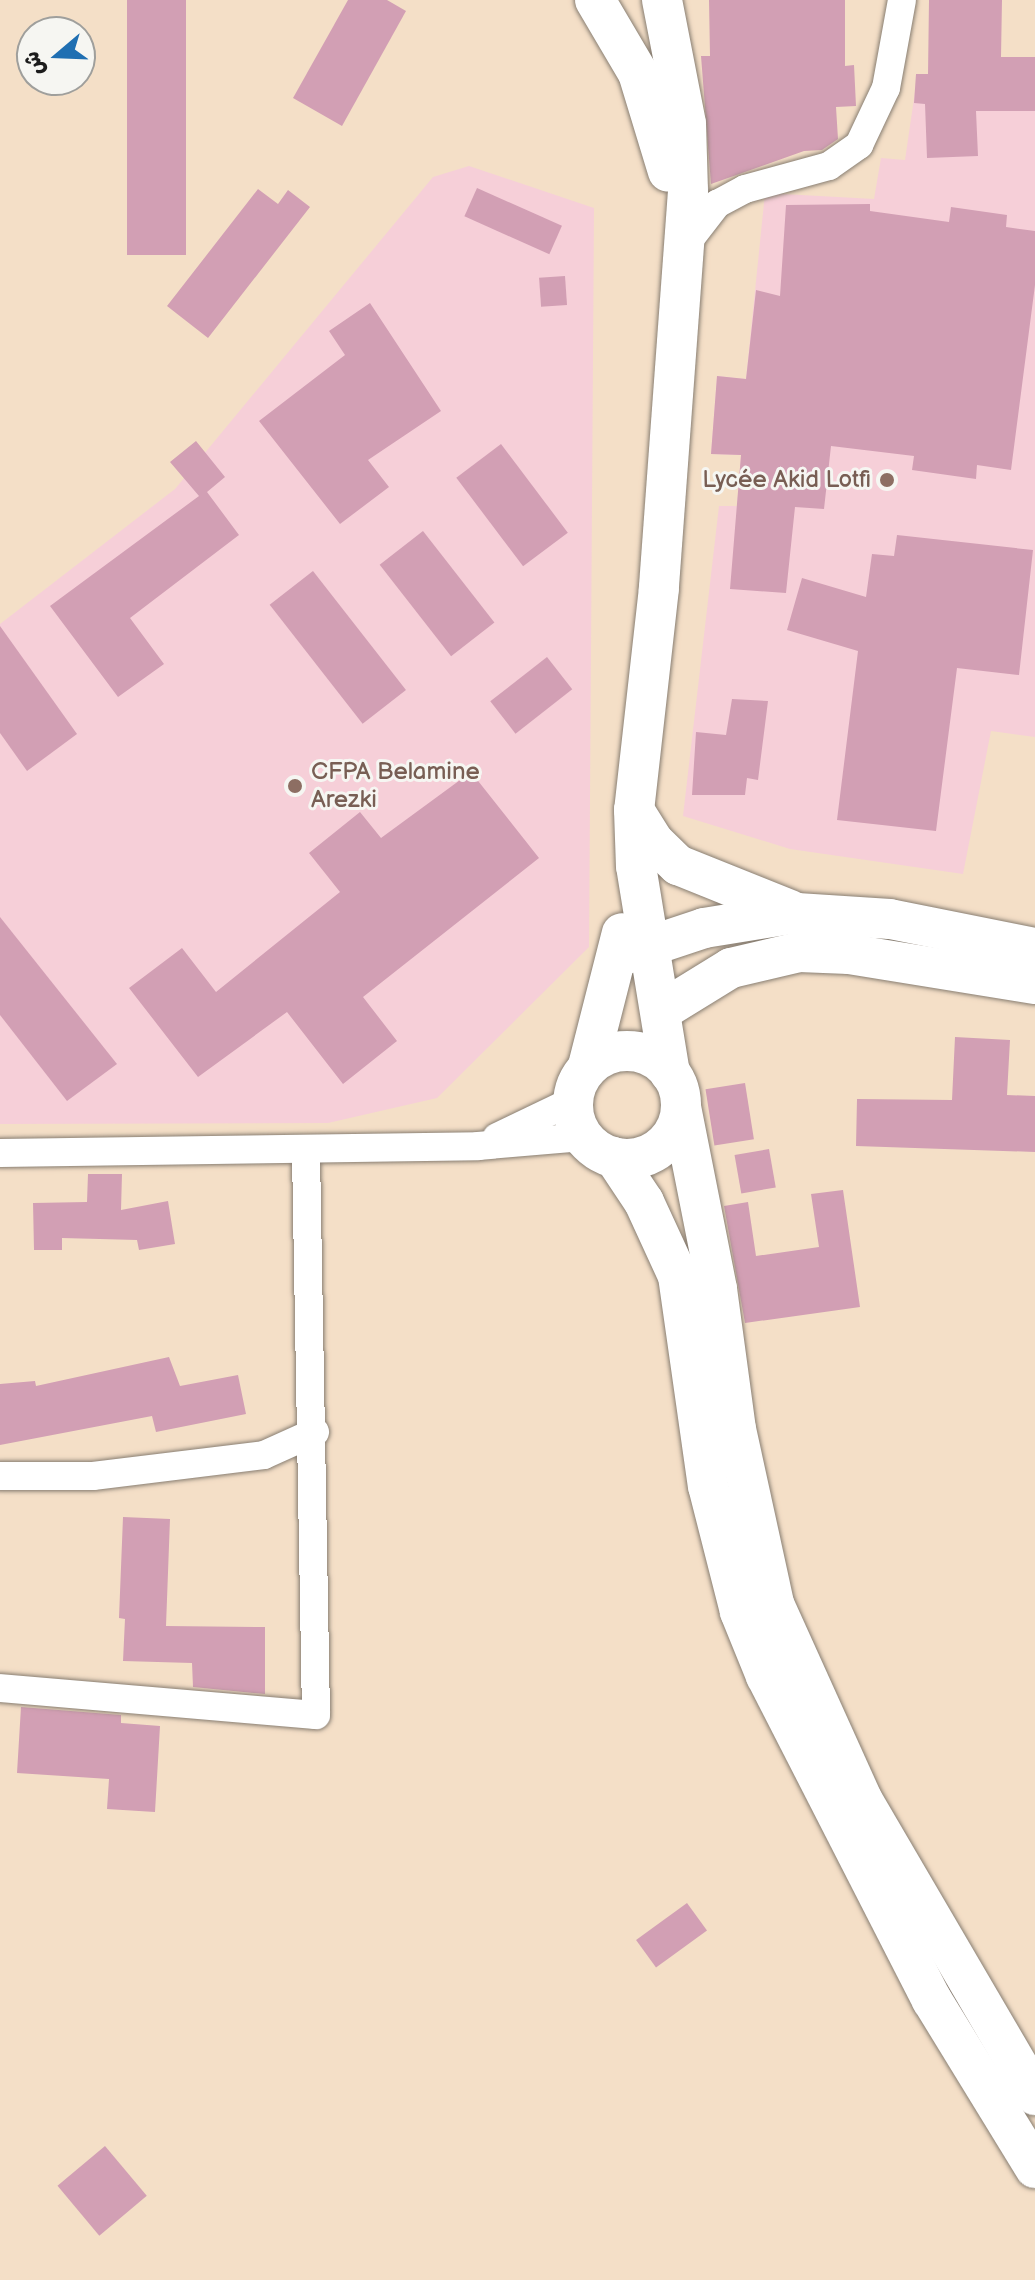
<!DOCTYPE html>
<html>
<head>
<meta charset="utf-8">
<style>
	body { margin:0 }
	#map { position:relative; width:1035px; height:2280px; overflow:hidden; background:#f4dfc7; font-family:"Balsamiq Sans","Playpen Sans Arabic",sans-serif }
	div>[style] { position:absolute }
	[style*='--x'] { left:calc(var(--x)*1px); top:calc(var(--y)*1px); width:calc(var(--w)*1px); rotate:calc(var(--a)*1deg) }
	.built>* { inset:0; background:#f6cfd8 }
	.building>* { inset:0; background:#d29fb4; transform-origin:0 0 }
	.roads { filter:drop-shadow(0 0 2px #887e72) drop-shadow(0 0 2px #887e72) }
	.minor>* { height:28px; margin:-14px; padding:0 14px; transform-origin:14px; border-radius:14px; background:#fff }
	.secondary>* { height:40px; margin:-20px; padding:0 20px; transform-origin:20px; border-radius:20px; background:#fff }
	.secondary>.ring { margin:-20px; padding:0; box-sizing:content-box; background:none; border:40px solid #fff; border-radius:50% }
	.dots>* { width:22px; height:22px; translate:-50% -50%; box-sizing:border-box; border:4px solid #f6f6f2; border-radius:50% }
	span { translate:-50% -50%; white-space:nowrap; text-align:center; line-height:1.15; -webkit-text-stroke:6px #f6f6f2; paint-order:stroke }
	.education-label { font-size:24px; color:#785e54 }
	.right { translate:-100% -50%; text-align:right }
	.left { translate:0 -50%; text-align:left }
	.north { position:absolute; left:16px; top:16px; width:80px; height:80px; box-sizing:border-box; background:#f6f6f2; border:2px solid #9f9f9c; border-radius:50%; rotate:251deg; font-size:22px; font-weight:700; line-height:32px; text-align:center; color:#1c1c1c }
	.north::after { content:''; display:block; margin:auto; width:28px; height:36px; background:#1f6fb2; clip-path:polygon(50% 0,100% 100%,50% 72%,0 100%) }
</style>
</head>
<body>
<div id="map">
	<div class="built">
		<div style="clip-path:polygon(917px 78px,1035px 94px,1035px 737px,991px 731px,963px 874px,790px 849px,683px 816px,719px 506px,737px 506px,741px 455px,711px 454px,717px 376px,746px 379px,765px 193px,874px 199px,881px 158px,905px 160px)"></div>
		<div style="clip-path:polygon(469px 166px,594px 208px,589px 947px,437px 1098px,328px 1123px,0 1124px,0 624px,175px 489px,433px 177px)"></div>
	</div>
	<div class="building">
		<div style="left:127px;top:0;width:59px;height:255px"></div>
		<div style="clip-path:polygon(348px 0,387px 0,406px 11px,342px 126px,293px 98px)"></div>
		<div style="clip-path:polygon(709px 0,845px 0,845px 66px,854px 65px,856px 106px,836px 107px,838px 139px,822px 150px,804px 151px,711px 184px,701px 56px,710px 56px)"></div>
		<div style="clip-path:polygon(929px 0,1002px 0,1001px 57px,1035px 57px,1035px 111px,976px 111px,978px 156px,927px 158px,925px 104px,914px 103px,916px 74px,928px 74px)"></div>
		<div style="left:477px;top:188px;width:93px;height:31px;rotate:24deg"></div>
		<div style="clip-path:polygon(258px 189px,278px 204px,288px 190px,310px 207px,208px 338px,167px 306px)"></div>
		<div style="clip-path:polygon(870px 204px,870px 211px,949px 222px,951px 207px,1007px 215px,1006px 227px,1035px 231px,1035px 285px,1011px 470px,977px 465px,976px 479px,912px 470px,914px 456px,831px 446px,824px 509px,795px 507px,786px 593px,730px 589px,741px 455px,711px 454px,717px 376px,746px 379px,756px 290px,780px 296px,786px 205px)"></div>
		<div style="left:565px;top:276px;width:29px;height:26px;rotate:86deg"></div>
		<div style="clip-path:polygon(370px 303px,441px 411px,368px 460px,389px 487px,340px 524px,259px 421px,345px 355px,329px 331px)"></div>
		<div style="clip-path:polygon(196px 441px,225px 477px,207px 492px,239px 535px,130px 618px,164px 664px,118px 697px,50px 606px,199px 496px,170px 462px)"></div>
		<div style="left:501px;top:444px;width:111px;height:56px;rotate:53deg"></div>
		<div style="left:423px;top:531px;width:116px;height:55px;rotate:52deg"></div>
		<div style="clip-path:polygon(897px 535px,1033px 550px,1019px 675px,957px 668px,936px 831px,837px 820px,858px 651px,787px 630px,802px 578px,866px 597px,872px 554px,894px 556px)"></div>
		<div style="left:313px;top:571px;width:151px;height:55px;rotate:52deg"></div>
		<div style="clip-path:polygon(0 626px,77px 734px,27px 771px,0 733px)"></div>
		<div style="left:547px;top:657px;width:41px;height:72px;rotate:52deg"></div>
		<div style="clip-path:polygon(732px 699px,768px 701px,758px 780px,747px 778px,745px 795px,692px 795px,696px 732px,726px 735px)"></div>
		<div style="clip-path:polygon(471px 772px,539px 858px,363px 997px,397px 1041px,343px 1084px,287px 1012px,198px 1077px,129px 988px,182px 948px,216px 992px,340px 892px,309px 853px,360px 812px,381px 838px)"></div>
		<div style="clip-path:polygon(0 917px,117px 1064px,67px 1101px,0 1015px)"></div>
		<div style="clip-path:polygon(955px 1037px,1010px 1040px,1007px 1095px,1035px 1096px,1035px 1152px,856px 1146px,857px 1099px,952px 1100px)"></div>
		<div style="left:745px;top:1083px;width:57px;height:40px;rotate:81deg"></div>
		<div style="left:769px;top:1149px;width:39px;height:35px;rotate:80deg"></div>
		<div style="clip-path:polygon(88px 1174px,122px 1174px,121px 1210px,168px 1201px,175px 1244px,139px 1250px,137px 1240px,62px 1238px,62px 1250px,34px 1250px,33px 1203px,87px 1202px)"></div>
		<div style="clip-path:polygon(843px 1190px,860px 1307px,745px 1323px,724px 1206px,748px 1202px,756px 1256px,819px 1247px,811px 1194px)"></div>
		<div style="clip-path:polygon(169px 1357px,180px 1386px,238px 1375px,246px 1414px,156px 1432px,152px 1416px,0 1445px,0 1384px,35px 1381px,36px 1386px)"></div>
		<div style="clip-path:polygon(123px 1517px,170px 1519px,166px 1626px,265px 1627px,265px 1694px,193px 1687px,192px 1663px,123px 1661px,125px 1619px,119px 1618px)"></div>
		<div style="clip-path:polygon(21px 1707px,121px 1715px,121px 1723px,160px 1726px,155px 1812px,107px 1809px,109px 1779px,17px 1773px)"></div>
		<div style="left:687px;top:1903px;width:34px;height:63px;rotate:54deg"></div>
		<div style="left:105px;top:2146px;width:65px;height:62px;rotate:50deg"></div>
	</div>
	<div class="roads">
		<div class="minor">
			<div style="--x:683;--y:248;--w:56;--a:-52.3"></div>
			<div style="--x:717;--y:204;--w:32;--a:-28"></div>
			<div style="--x:745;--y:189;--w:87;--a:-15.3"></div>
			<div style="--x:829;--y:166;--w:37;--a:-35"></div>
			<div style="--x:859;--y:145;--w:63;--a:-64.7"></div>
			<div style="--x:886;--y:88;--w:89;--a:-79.7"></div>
			<div style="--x:497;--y:1137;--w:83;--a:-25.6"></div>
			<div style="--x:0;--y:1153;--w:478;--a:-0.8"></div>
			<div style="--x:478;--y:1146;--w:105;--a:-4.9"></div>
			<div style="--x:0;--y:1476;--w:93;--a:0"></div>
			<div style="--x:93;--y:1476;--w:172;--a:-7"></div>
			<div style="--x:264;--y:1455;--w:56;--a:-24.3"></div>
			<div style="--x:0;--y:1688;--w:317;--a:4.9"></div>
			<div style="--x:316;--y:1715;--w:564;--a:-91.02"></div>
		</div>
		<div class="secondary">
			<div style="--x:595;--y:0;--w:85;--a:59.5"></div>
			<div style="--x:638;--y:73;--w:103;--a:73.1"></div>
			<div style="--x:662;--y:0;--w:126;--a:79"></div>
			<div style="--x:686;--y:124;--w:67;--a:88.3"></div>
			<div style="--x:688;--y:191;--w:398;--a:94.2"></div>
			<div style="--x:659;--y:588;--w:223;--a:96.4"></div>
			<div style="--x:634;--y:810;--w:56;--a:88"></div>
			<div style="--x:636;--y:866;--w:210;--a:80.7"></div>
			<div style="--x:634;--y:810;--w:36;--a:58"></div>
			<div style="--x:653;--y:841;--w:35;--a:44"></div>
			<div style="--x:678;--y:865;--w:121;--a:21.9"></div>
			<div style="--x:617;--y:957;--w:92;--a:-18.4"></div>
			<div style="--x:704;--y:928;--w:94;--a:-9.2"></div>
			<div style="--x:797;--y:913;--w:93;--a:3.7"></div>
			<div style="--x:890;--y:919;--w:148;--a:11.3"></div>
			<div style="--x:661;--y:1011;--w:82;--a:-31.6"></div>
			<div style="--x:731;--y:968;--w:70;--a:-13.2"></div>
			<div style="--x:799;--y:952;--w:50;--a:2.3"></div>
			<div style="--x:849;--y:954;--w:188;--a:9.2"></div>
			<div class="ring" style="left:573px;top:1051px;width:68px;height:68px"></div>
			<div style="--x:588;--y:1066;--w:137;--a:-75.7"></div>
			<div style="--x:681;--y:1107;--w:186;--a:78.8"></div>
			<div style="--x:717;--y:1289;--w:141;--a:82.3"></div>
			<div style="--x:736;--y:1429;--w:179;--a:77.7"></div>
			<div style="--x:774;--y:1604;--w:214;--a:65.7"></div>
			<div style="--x:862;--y:1799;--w:343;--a:59.7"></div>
			<div style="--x:614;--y:1157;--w:54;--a:56.3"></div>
			<div style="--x:644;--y:1202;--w:81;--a:65.3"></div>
			<div style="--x:678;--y:1276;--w:212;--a:81.9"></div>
			<div style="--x:708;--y:1486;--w:130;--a:75.7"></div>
			<div style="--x:740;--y:1612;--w:69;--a:67.9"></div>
			<div style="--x:766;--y:1676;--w:364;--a:62.9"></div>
			<div style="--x:932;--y:2000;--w:197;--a:58.5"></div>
		</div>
	</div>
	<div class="dots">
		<div style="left:887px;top:480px;background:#8d6e63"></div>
		<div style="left:295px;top:786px;background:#8d6e63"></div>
	</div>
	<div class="education-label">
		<span class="right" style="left:871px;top:480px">Lycée Akid Lotfi</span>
		<span class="left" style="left:311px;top:786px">CFPA Belamine<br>Arezki</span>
	</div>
	<div class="north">ش</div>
</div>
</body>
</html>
